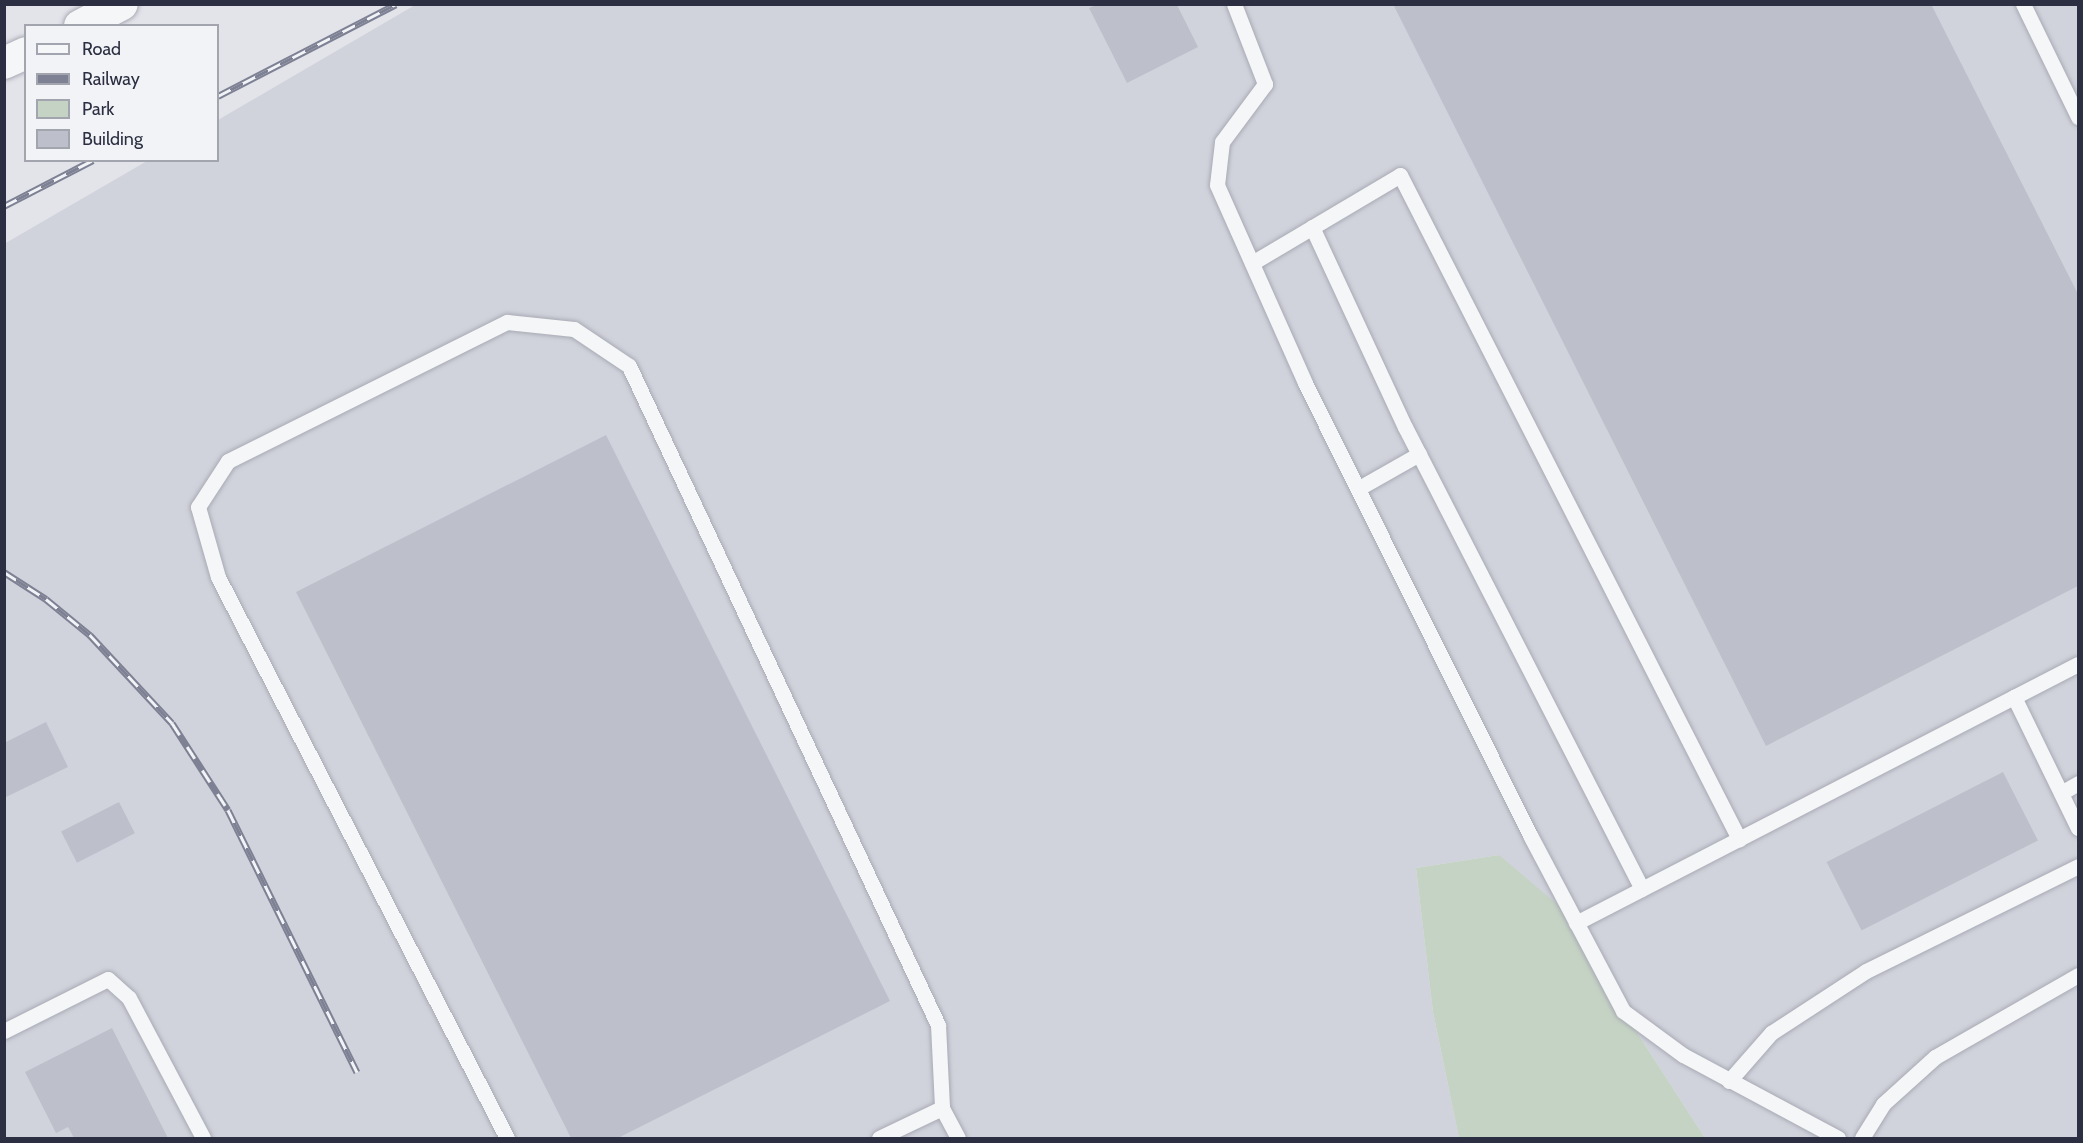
<!DOCTYPE html>
<html>
<head>
<meta charset="utf-8">
<style>
	body { margin:0 }
	#map { position:relative; width:2083px; height:1143px; overflow:hidden; background:#e3e4ea; font-family:Cabin,sans-serif }
	div>[style] { position:absolute }
	[style*='--x'] { left:calc(var(--x)*1px); top:calc(var(--y)*1px); width:calc(var(--w)*1px); rotate:calc(var(--a)*1deg) }
	.built>* { inset:0; background:#d1d3dc }
	.green>* { inset:0; background:#c5d3c4 }
	.building>* { inset:0; background:#bdbfca; transform-origin:0 0 }
	.roads { filter:drop-shadow(0 0 2px #a8aab4) drop-shadow(0 0 2px #a8aab4) }
	.lane>* { height:15px; margin:-7.5px; padding:0 7.5px; transform-origin:7.5px; border-radius:7.5px; background:#f5f6f8 }
	.street>* { height:32px; margin:-16px; padding:0 16px; transform-origin:16px; border-radius:16px; background:#f5f6f8 }
	.rail>* { height:7px; margin-top:-3.5px; transform-origin:0; background:repeating-linear-gradient(90deg,#f2f3f7 0 14px,#7d8193 0 28px); box-sizing:border-box; border-block:2px solid #7d8193 }
	span { translate:-50% -50%; white-space:nowrap; text-align:center; line-height:1.15; -webkit-text-stroke:4.5px #f2f3f7; paint-order:stroke }
	.frame { position:absolute; inset:0; border:6px solid #2c2f41; pointer-events:none }
	.legend { position:absolute; left:24px; top:24px; width:195px; height:138px; box-sizing:border-box; background:#f2f3f7; border:2px solid #a3a5ae; margin:0; padding:8px 10px; list-style:none; font-size:18px; color:#2c2f41 }
	.legend li { display:flex; align-items:center; gap:12px; height:30px }
	.legend b { width:30px; border:2px solid #a3a5ae }
</style>
</head>
<body>
<div id="map">
	<div class="built">
		<div style="clip-path:polygon(415px 5px,2078px 5px,2078px 1138px,1705px 1138px,1634px 1028px,1499px 855px,1416px 868px,1433px 1012px,1459px 1138px,5px 1138px,4px 244px,147px 161px,218px 160px,218px 120px)"></div>
	</div>
	<div class="green">
		<div style="clip-path:polygon(1499px 855px,1577px 921px,1634px 1028px,1705px 1138px,1459px 1138px,1433px 1012px,1416px 868px)"></div>
	</div>
	<div class="building">
		<div style="clip-path:polygon(1393px 4px,1931px 4px,2078px 294px,2078px 586px,1766px 746px)"></div>
		<div style="clip-path:polygon(1096px 5px,1177px 5px,1198px 47px,1127px 83px,1089px 8px)"></div>
		<div style="clip-path:polygon(606px 435px,890px 1001px,618px 1138px,571px 1138px,296px 592px)"></div>
		<div style="clip-path:polygon(46px 722px,68px 767px,4px 798px,4px 743px)"></div>
		<div style="left:2003px;top:772px;width:77px;height:198px;rotate:63deg"></div>
		<div style="left:119px;top:802px;width:35px;height:65px;rotate:63deg"></div>
		<div style="clip-path:polygon(112px 1028px,168px 1138px,74px 1138px,68px 1127px,56px 1133px,25px 1072px)"></div>
	</div>
	<div class="roads">
		<div class="lane">
			<div style="--x:1234;--y:4;--w:86;--a:68.8"></div>
			<div style="--x:1265;--y:84;--w:72;--a:126.6"></div>
			<div style="--x:1222;--y:142;--w:43;--a:96.6"></div>
			<div style="--x:1217;--y:185;--w:217;--a:66"></div>
			<div style="--x:1305;--y:383;--w:507;--a:63.54"></div>
			<div style="--x:1531;--y:837;--w:197;--a:62.1"></div>
			<div style="--x:1623;--y:1011;--w:74;--a:36.3"></div>
			<div style="--x:1683;--y:1055;--w:176;--a:28.2"></div>
			<div style="--x:2023;--y:4;--w:126;--a:64"></div>
			<div style="--x:1312;--y:227;--w:221;--a:65.1"></div>
			<div style="--x:1405;--y:427;--w:519;--a:62.84"></div>
			<div style="--x:1252;--y:263;--w:172;--a:-30.7"></div>
			<div style="--x:1400;--y:175;--w:746;--a:62.95"></div>
			<div style="--x:1359;--y:488;--w:69;--a:-29.5"></div>
			<div style="--x:2078;--y:664;--w:72;--a:152.7"></div>
			<div style="--x:2014;--y:697;--w:146;--a:64"></div>
			<div style="--x:2061;--y:793;--w:20;--a:-30"></div>
			<div style="--x:1576;--y:923;--w:493;--a:-27.3"></div>
			<div style="--x:4;--y:1031;--w:116;--a:-26.6"></div>
			<div style="--x:108;--y:979;--w:28;--a:42"></div>
			<div style="--x:129;--y:998;--w:158;--a:62.1"></div>
			<div style="--x:1729;--y:1081;--w:64;--a:-48.8"></div>
			<div style="--x:1771;--y:1033;--w:113;--a:-33.1"></div>
			<div style="--x:1866;--y:971;--w:237;--a:-26.3"></div>
			<div style="--x:507;--y:1138;--w:631;--a:-117.26"></div>
			<div style="--x:218;--y:577;--w:73;--a:-105.9"></div>
			<div style="--x:198;--y:507;--w:55;--a:-56.9"></div>
			<div style="--x:228;--y:461;--w:312;--a:-26.5"></div>
			<div style="--x:507;--y:322;--w:67;--a:6"></div>
			<div style="--x:574;--y:329;--w:66;--a:33.9"></div>
			<div style="--x:629;--y:366;--w:728;--a:64.88"></div>
			<div style="--x:938;--y:1025;--w:83;--a:87.2"></div>
			<div style="--x:942;--y:1108;--w:34;--a:62"></div>
			<div style="--x:879;--y:1138;--w:70;--a:-25.5"></div>
			<div style="--x:1862;--y:1138;--w:40;--a:-58"></div>
			<div style="--x:1883;--y:1104;--w:70;--a:-42.1"></div>
			<div style="--x:1935;--y:1057;--w:165;--a:-29.8"></div>
		</div>
		<div class="street">
			<div style="--x:80;--y:26;--w:47;--a:-27.6"></div>
			<div style="--x:4;--y:63;--w:24;--a:-24"></div>
		</div>
	</div>
	<div class="rail">
		<div style="--x:218;--y:96;--w:200;--a:-27.3"></div>
		<div style="--x:4;--y:206;--w:100;--a:-27.3"></div>
		<div style="--x:4;--y:572;--w:50;--a:32.7"></div>
		<div style="--x:46;--y:599;--w:57;--a:39.3"></div>
		<div style="--x:90;--y:635;--w:120;--a:47"></div>
		<div style="--x:172;--y:723;--w:103;--a:57.2"></div>
		<div style="--x:228;--y:810;--w:292;--a:63.8"></div>
	</div>
	<div class="frame"></div>
	<ul class="legend">
	<li><b style="height:8px;background:#f5f6f8"></b>Road</li>
	<li><b style="height:8px;background:#7d8193"></b>Railway</li>
	<li><b style="height:16px;background:#c5d3c4"></b>Park</li>
	<li><b style="height:16px;background:#bdbfca"></b>Building</li>
	</ul>
</div>
</body>
</html>
